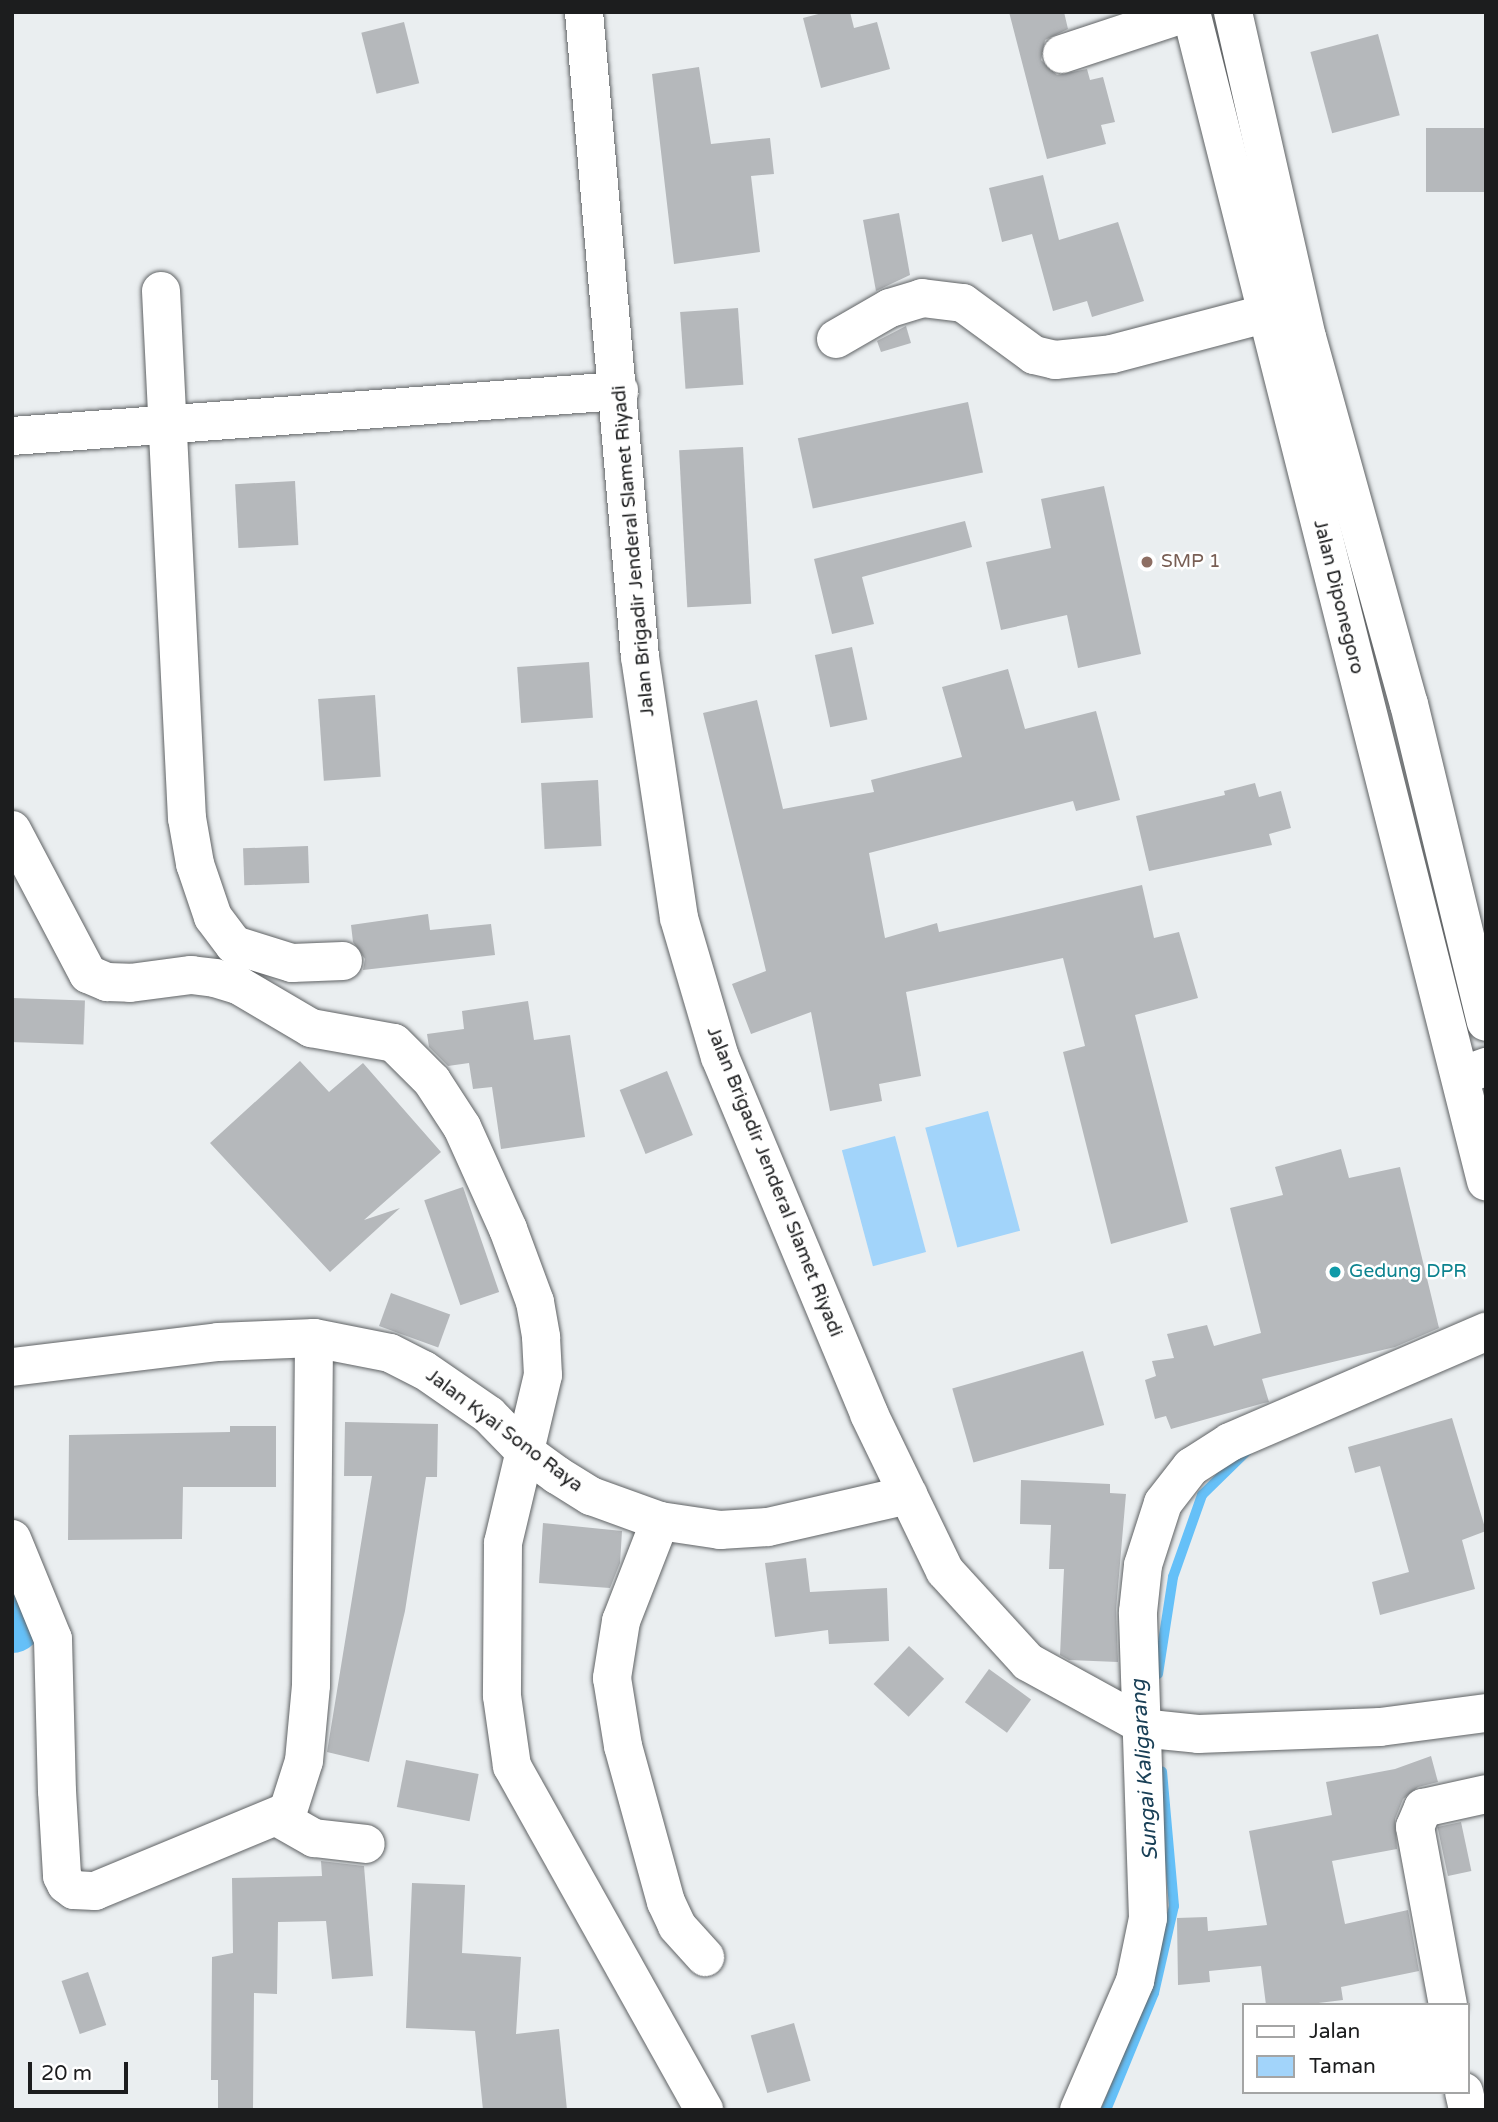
<!DOCTYPE html>
<html>
<head>
<meta charset="utf-8">
<style>
	body { margin:0 }
	#map { position:relative; width:1498px; height:2122px; overflow:hidden; background:#eaeef0; font-family:"Varela Round",sans-serif }
	div>[style] { position:absolute }
	[style*='--x'] { left:calc(var(--x)*1px); top:calc(var(--y)*1px); width:calc(var(--w)*1px); rotate:calc(var(--a)*1deg) }
	.green>* { inset:0; background:#a2d4fa; transform-origin:0 0 }
	.stream>* { height:10px; margin:-5px; padding:0 5px; transform-origin:5px; border-radius:5px; background:#65c0f8 }
	.river>* { height:60px; margin:-30px; padding:0 30px; transform-origin:30px; border-radius:30px; background:#65c0f8 }
	.building>* { inset:0; background:#b5b8bb; transform-origin:0 0 }
	.roads { filter:drop-shadow(0 0 2px #606365) drop-shadow(0 0 2px #606365) }
	.street>* { height:38px; margin:-19px; padding:0 19px; transform-origin:19px; border-radius:19px; background:#fff }
	.secondary>* { height:38px; margin:-19px; padding:0 19px; transform-origin:19px; border-radius:19px; background:#fff }
	.primary>* { height:38px; margin:-19px; padding:0 19px; transform-origin:19px; border-radius:19px; background:#fff }
	.highway>* { height:38px; margin:-19px; padding:0 19px; transform-origin:19px; border-radius:19px; background:#fff }
	.dots>* { width:19px; height:19px; translate:-50% -50%; box-sizing:border-box; border:4px solid #fff; border-radius:50% }
	span { translate:-50% -50%; white-space:nowrap; text-align:center; line-height:1.15; -webkit-text-stroke:5px #fff; paint-order:stroke }
	.street-label { font-size:19px; color:#1c1d1e }
	.education-label { font-size:19px; color:#785e54 }
	.left { translate:0 -50%; text-align:left }
	.culture-label { font-size:19px; color:#0d838f }
	.water-label { font-size:21px; color:#1a4057; font-style:italic }
	.frame { position:absolute; inset:0; border:14px solid #1c1d1e; pointer-events:none }
	.legend { position:absolute; left:1242px; top:2003px; width:228px; height:91px; box-sizing:border-box; background:#fff; border:2px solid #a4a5a5; margin:0; padding:9px 12px; list-style:none; font-size:21px; color:#1c1d1e }
	.legend li { display:flex; align-items:center; gap:14px; height:35px }
	.legend b { width:35px; border:2px solid #a4a5a5 }
	.scale { position:absolute; left:28px; top:2062px; width:100px; height:32px; box-sizing:border-box; border:4px solid #1c1d1e; border-top:0; padding-left:9px; font-size:21px; line-height:24px; white-space:nowrap; color:#1c1d1e; -webkit-text-stroke:5px #fff; paint-order:stroke }
</style>
</head>
<body>
<div id="map">
	<div class="green">
		<div style="left:988px;top:1111px;width:124px;height:65px;rotate:75deg"></div>
		<div style="left:895px;top:1136px;width:120px;height:55px;rotate:75deg"></div>
	</div>
	<div class="stream">
		<div style="--x:1158;--y:1674;--w:98;--a:-81.2"></div>
		<div style="--x:1173;--y:1577;--w:87;--a:-70.5"></div>
		<div style="--x:1202;--y:1495;--w:63;--a:-44.4"></div>
		<div style="--x:1106;--y:2110;--w:126;--a:-67.7"></div>
		<div style="--x:1154;--y:1993;--w:89;--a:-77.1"></div>
		<div style="--x:1174;--y:1906;--w:135;--a:-95.1"></div>
	</div>
	<div class="river">
		<div style="--x:12;--y:1616;--w:7;--a:90"></div>
	</div>
	<div class="building">
		<div style="clip-path:polygon(826px 12px,850px 12px,854px 28px,877px 22px,890px 69px,821px 88px,803px 18px)"></div>
		<div style="clip-path:polygon(1009px 12px,1064px 12px,1068px 29px,1045px 40px,1041px 60px,1057px 75px,1087px 69px,1090px 80px,1103px 77px,1115px 122px,1101px 125px,1106px 144px,1047px 159px)"></div>
		<div style="left:404px;top:22px;width:63px;height:44px;rotate:76deg"></div>
		<div style="left:1378px;top:34px;width:84px;height:70px;rotate:75deg"></div>
		<div style="clip-path:polygon(699px 67px,711px 144px,770px 138px,774px 174px,751px 176px,760px 252px,674px 264px,652px 74px)"></div>
		<div style="left:1486px;top:128px;width:64px;height:60px;rotate:90deg"></div>
		<div style="clip-path:polygon(1043px 175px,1059px 240px,1118px 222px,1144px 301px,1092px 317px,1087px 301px,1053px 311px,1032px 234px,1002px 242px,989px 188px)"></div>
		<div style="clip-path:polygon(899px 213px,910px 275px,876px 291px,863px 220px)"></div>
		<div style="left:738px;top:308px;width:77px;height:58px;rotate:86deg"></div>
		<div style="clip-path:polygon(906px 326px,911px 343px,881px 352px,877px 341px)"></div>
		<div style="left:968px;top:402px;width:72px;height:174px;rotate:78deg"></div>
		<div style="left:743px;top:447px;width:157px;height:64px;rotate:87deg"></div>
		<div style="left:295px;top:481px;width:64px;height:60px;rotate:87deg"></div>
		<div style="clip-path:polygon(1104px 486px,1141px 654px,1078px 668px,1067px 615px,1001px 630px,986px 562px,1051px 548px,1041px 499px)"></div>
		<div style="clip-path:polygon(965px 521px,972px 547px,862px 577px,874px 624px,832px 634px,814px 559px)"></div>
		<div style="left:852px;top:647px;width:74px;height:38px;rotate:78deg"></div>
		<div style="left:589px;top:662px;width:56px;height:72px;rotate:86deg"></div>
		<div style="clip-path:polygon(1008px 669px,1025px 729px,1096px 711px,1120px 800px,1076px 811px,1073px 801px,869px 853px,885px 938px,937px 923px,939px 932px,1142px 885px,1154px 938px,1179px 932px,1198px 998px,1135px 1015px,1188px 1222px,1111px 1244px,1063px 1052px,1085px 1046px,1063px 958px,906px 992px,921px 1076px,879px 1084px,882px 1101px,830px 1111px,811px 1012px,751px 1034px,732px 984px,766px 971px,703px 713px,757px 700px,783px 809px,874px 792px,871px 780px,962px 757px,942px 687px)"></div>
		<div style="left:375px;top:695px;width:82px;height:57px;rotate:86deg"></div>
		<div style="left:598px;top:780px;width:66px;height:57px;rotate:87deg"></div>
		<div style="clip-path:polygon(1255px 783px,1259px 797px,1281px 791px,1291px 828px,1269px 834px,1272px 845px,1149px 871px,1136px 816px,1225px 795px,1224px 791px)"></div>
		<div style="left:308px;top:846px;width:37px;height:65px;rotate:88deg"></div>
		<div style="clip-path:polygon(428px 914px,430px 930px,491px 924px,495px 955px,363px 970px,365px 959px,353px 942px,351px 925px)"></div>
		<div style="left:12px;top:998px;width:73px;height:44px;rotate:2deg"></div>
		<div style="clip-path:polygon(528px 1001px,534px 1040px,570px 1035px,585px 1137px,501px 1149px,492px 1087px,473px 1089px,469px 1063px,448px 1066px,429px 1047px,427px 1034px,464px 1029px,462px 1011px)"></div>
		<div style="clip-path:polygon(300px 1061px,329px 1092px,363px 1063px,441px 1152px,364px 1220px,400px 1208px,330px 1272px,210px 1143px)"></div>
		<div style="left:667px;top:1071px;width:69px;height:51px;rotate:68deg"></div>
		<div style="clip-path:polygon(1341px 1149px,1349px 1178px,1400px 1167px,1439px 1328px,1395px 1347px,1262px 1379px,1269px 1402px,1264px 1403px,1171px 1429px,1166px 1416px,1155px 1419px,1145px 1380px,1156px 1376px,1152px 1361px,1174px 1358px,1167px 1334px,1207px 1325px,1214px 1346px,1261px 1333px,1230px 1208px,1283px 1195px,1275px 1167px)"></div>
		<div style="left:463px;top:1187px;width:111px;height:41px;rotate:71deg"></div>
		<div style="left:391px;top:1293px;width:63px;height:35px;rotate:20deg"></div>
		<div style="left:1083px;top:1351px;width:77px;height:136px;rotate:74deg"></div>
		<div style="clip-path:polygon(1452px 1418px,1486px 1531px,1462px 1540px,1475px 1589px,1380px 1615px,1372px 1582px,1409px 1572px,1380px 1466px,1355px 1473px,1348px 1447px)"></div>
		<div style="clip-path:polygon(345px 1422px,438px 1424px,437px 1477px,426px 1477px,405px 1611px,369px 1762px,327px 1752px,372px 1476px,344px 1476px)"></div>
		<div style="clip-path:polygon(230px 1426px,276px 1426px,276px 1487px,183px 1487px,182px 1539px,68px 1540px,69px 1435px,230px 1432px)"></div>
		<div style="clip-path:polygon(1021px 1480px,1110px 1484px,1110px 1493px,1126px 1494px,1116px 1610px,1118px 1662px,1069px 1660px,1060px 1655px,1064px 1569px,1049px 1569px,1051px 1525px,1020px 1524px)"></div>
		<div style="clip-path:polygon(543px 1523px,622px 1531px,620px 1563px,610px 1588px,539px 1583px)"></div>
		<div style="clip-path:polygon(806px 1558px,810px 1592px,887px 1588px,889px 1641px,829px 1644px,828px 1630px,775px 1637px,765px 1563px)"></div>
		<div style="left:909px;top:1646px;width:48px;height:52px;rotate:43deg"></div>
		<div style="left:989px;top:1669px;width:52px;height:41px;rotate:36deg"></div>
		<div style="clip-path:polygon(1431px 1756px,1438px 1782px,1418px 1787px,1403px 1799px,1395px 1819px,1397px 1849px,1332px 1861px,1345px 1924px,1408px 1910px,1419px 1971px,1341px 1987px,1343px 2000px,1302px 2005px,1266px 2005px,1261px 1966px,1209px 1971px,1210px 1982px,1178px 1985px,1177px 1918px,1207px 1917px,1208px 1931px,1267px 1925px,1249px 1831px,1332px 1815px,1326px 1782px,1395px 1769px)"></div>
		<div style="left:406px;top:1760px;width:74px;height:48px;rotate:11deg"></div>
		<div style="left:1461px;top:1822px;width:50px;height:24px;rotate:78deg"></div>
		<div style="clip-path:polygon(321px 1861px,364px 1866px,373px 1976px,332px 1979px,326px 1921px,278px 1922px,277px 1994px,254px 1993px,253px 2110px,218px 2110px,218px 2080px,211px 2080px,212px 1957px,233px 1953px,232px 1878px,322px 1876px)"></div>
		<div style="clip-path:polygon(412px 1883px,465px 1885px,462px 1953px,521px 1957px,516px 2034px,559px 2029px,567px 2110px,483px 2110px,475px 2031px,406px 2028px)"></div>
		<div style="left:88px;top:1972px;width:56px;height:28px;rotate:71deg"></div>
		<div style="left:794px;top:2023px;width:60px;height:45px;rotate:74deg"></div>
	</div>
	<div class="roads">
		<div class="street">
			<div style="--x:1062;--y:54;--w:134;--a:-18.3"></div>
			<div style="--x:161;--y:291;--w:528;--a:87.18"></div>
			<div style="--x:187;--y:818;--w:47;--a:80.1"></div>
			<div style="--x:195;--y:864;--w:56;--a:71.2"></div>
			<div style="--x:213;--y:917;--w:35;--a:53"></div>
			<div style="--x:234;--y:945;--w:61;--a:17.2"></div>
			<div style="--x:292;--y:963;--w:51;--a:-2.2"></div>
			<div style="--x:836;--y:339;--w:62;--a:-29.9"></div>
			<div style="--x:890;--y:308;--w:34;--a:-17"></div>
			<div style="--x:922;--y:298;--w:41;--a:7"></div>
			<div style="--x:963;--y:303;--w:88;--a:36.2"></div>
			<div style="--x:1034;--y:355;--w:22;--a:13"></div>
			<div style="--x:1055;--y:360;--w:57;--a:-6"></div>
			<div style="--x:1112;--y:354;--w:161;--a:-14.7"></div>
			<div style="--x:12;--y:436;--w:609;--a:-4.24"></div>
			<div style="--x:12;--y:830;--w:163;--a:62.2"></div>
			<div style="--x:88;--y:974;--w:21;--a:23"></div>
			<div style="--x:107;--y:982;--w:23;--a:2"></div>
			<div style="--x:130;--y:983;--w:62;--a:-7.5"></div>
			<div style="--x:191;--y:975;--w:24;--a:7"></div>
			<div style="--x:215;--y:978;--w:24;--a:17"></div>
			<div style="--x:238;--y:985;--w:85;--a:30.5"></div>
			<div style="--x:311;--y:1028;--w:84;--a:10.2"></div>
			<div style="--x:394;--y:1043;--w:54;--a:45"></div>
			<div style="--x:432;--y:1081;--w:55;--a:56.9"></div>
			<div style="--x:462;--y:1127;--w:112;--a:65.7"></div>
			<div style="--x:508;--y:1229;--w:78;--a:69.7"></div>
			<div style="--x:535;--y:1302;--w:36;--a:80"></div>
			<div style="--x:541;--y:1337;--w:38;--a:87"></div>
			<div style="--x:543;--y:1375;--w:173;--a:103.4"></div>
			<div style="--x:503;--y:1543;--w:153;--a:90.4"></div>
			<div style="--x:502;--y:1696;--w:71;--a:81.9"></div>
			<div style="--x:512;--y:1766;--w:394;--a:60.8"></div>
			<div style="--x:660;--y:1521;--w:107;--a:111.3"></div>
			<div style="--x:621;--y:1621;--w:58;--a:99"></div>
			<div style="--x:612;--y:1678;--w:69;--a:80.8"></div>
			<div style="--x:623;--y:1746;--w:162;--a:74.6"></div>
			<div style="--x:666;--y:1902;--w:26;--a:65"></div>
			<div style="--x:677;--y:1926;--w:42;--a:47.9"></div>
			<div style="--x:12;--y:1539;--w:108;--a:67.7"></div>
			<div style="--x:53;--y:1639;--w:152;--a:88.5"></div>
			<div style="--x:57;--y:1791;--w:85;--a:86.6"></div>
			<div style="--x:62;--y:1876;--w:9;--a:63"></div>
			<div style="--x:66;--y:1884;--w:10;--a:37"></div>
			<div style="--x:74;--y:1890;--w:21;--a:3"></div>
			<div style="--x:95;--y:1891;--w:209;--a:-22.5"></div>
			<div style="--x:288;--y:1811;--w:52;--a:-72.3"></div>
			<div style="--x:304;--y:1761;--w:76;--a:-84.7"></div>
			<div style="--x:311;--y:1685;--w:347;--a:-89.5"></div>
			<div style="--x:277;--y:1817;--w:43;--a:29.6"></div>
			<div style="--x:314;--y:1838;--w:52;--a:6.6"></div>
			<div style="--x:1448;--y:2005;--w:181;--a:-100.5"></div>
			<div style="--x:1415;--y:1827;--w:21;--a:-67"></div>
			<div style="--x:1423;--y:1808;--w:65;--a:-12.5"></div>
			<div style="--x:1464;--y:2092;--w:18;--a:77"></div>
			<div style="--x:1079;--y:2110;--w:141;--a:-66.5"></div>
			<div style="--x:1135;--y:1981;--w:64;--a:-78.3"></div>
			<div style="--x:1148;--y:1918;--w:306;--a:-91.9"></div>
			<div style="--x:1138;--y:1612;--w:47;--a:-83.9"></div>
			<div style="--x:1143;--y:1565;--w:65;--a:-72.1"></div>
			<div style="--x:1163;--y:1503;--w:46;--a:-52.1"></div>
			<div style="--x:1191;--y:1467;--w:46;--a:-32.7"></div>
			<div style="--x:1230;--y:1442;--w:279;--a:-23.3"></div>
		</div>
		<div class="secondary">
			<div style="--x:1461;--y:1076;--w:27;--a:-20"></div>
			<div style="--x:12;--y:1367;--w:208;--a:-6.9"></div>
			<div style="--x:218;--y:1342;--w:96;--a:-2.4"></div>
			<div style="--x:314;--y:1338;--w:77;--a:11.2"></div>
			<div style="--x:390;--y:1353;--w:38;--a:27"></div>
			<div style="--x:424;--y:1370;--w:79;--a:34.7"></div>
			<div style="--x:489;--y:1415;--w:50;--a:45.8"></div>
			<div style="--x:524;--y:1451;--w:41;--a:36"></div>
			<div style="--x:557;--y:1475;--w:40;--a:32"></div>
			<div style="--x:591;--y:1496;--w:73;--a:19.9"></div>
			<div style="--x:660;--y:1521;--w:61;--a:8.5"></div>
			<div style="--x:720;--y:1530;--w:48;--a:-3.6"></div>
			<div style="--x:768;--y:1527;--w:144;--a:-12.9"></div>
		</div>
		<div class="primary">
			<div style="--x:584;--y:12;--w:647;--a:85.04"></div>
			<div style="--x:640;--y:657;--w:264;--a:81.5"></div>
			<div style="--x:679;--y:918;--w:145;--a:73.6"></div>
			<div style="--x:720;--y:1057;--w:387;--a:67.3"></div>
			<div style="--x:869;--y:1414;--w:174;--a:64.2"></div>
			<div style="--x:945;--y:1571;--w:123;--a:47.6"></div>
			<div style="--x:1028;--y:1662;--w:139;--a:28.8"></div>
			<div style="--x:1150;--y:1729;--w:48;--a:5.9"></div>
			<div style="--x:1198;--y:1734;--w:182;--a:-2.2"></div>
			<div style="--x:1380;--y:1727;--w:107;--a:-7.5"></div>
		</div>
		<div class="highway">
			<div style="--x:1191;--y:12;--w:1206;--a:75.84"></div>
			<div style="--x:1233;--y:12;--w:333;--a:77.2"></div>
			<div style="--x:1307;--y:337;--w:381;--a:74.5"></div>
			<div style="--x:1409;--y:704;--w:327;--a:76.4"></div>
		</div>
	</div>
	<div class="dots">
		<div style="left:1147px;top:562px;background:#8d6e63"></div>
		<div style="left:1335px;top:1272px;background:#0f9aa8"></div>
	</div>
	<div class="street-label">
		<span style="left:634px;top:551px;rotate:-95deg">Jalan Brigadir Jenderal Slamet Riyadi</span>
		<span style="left:1338px;top:597px;rotate:76deg">Jalan Diponegoro</span>
		<span style="left:774px;top:1182px;rotate:68deg">Jalan Brigadir Jenderal Slamet Riyadi</span>
		<span style="left:504px;top:1431px;rotate:37deg">Jalan Kyai Sono Raya</span>
	</div>
	<div class="education-label">
		<span class="left" style="left:1161px;top:562px">SMP 1</span>
	</div>
	<div class="culture-label">
		<span class="left" style="left:1349px;top:1272px">Gedung DPR</span>
	</div>
	<div class="water-label">
		<span style="left:1145px;top:1770px;rotate:-94deg">Sungai Kaligarang</span>
	</div>
	<div class="frame"></div>
	<ul class="legend">
	<li><b style="height:9px;background:#fff"></b>Jalan</li>
	<li><b style="height:19px;background:#a2d4fa"></b>Taman</li>
	</ul>
	<div class="scale">20 m</div>
</div>
</body>
</html>
